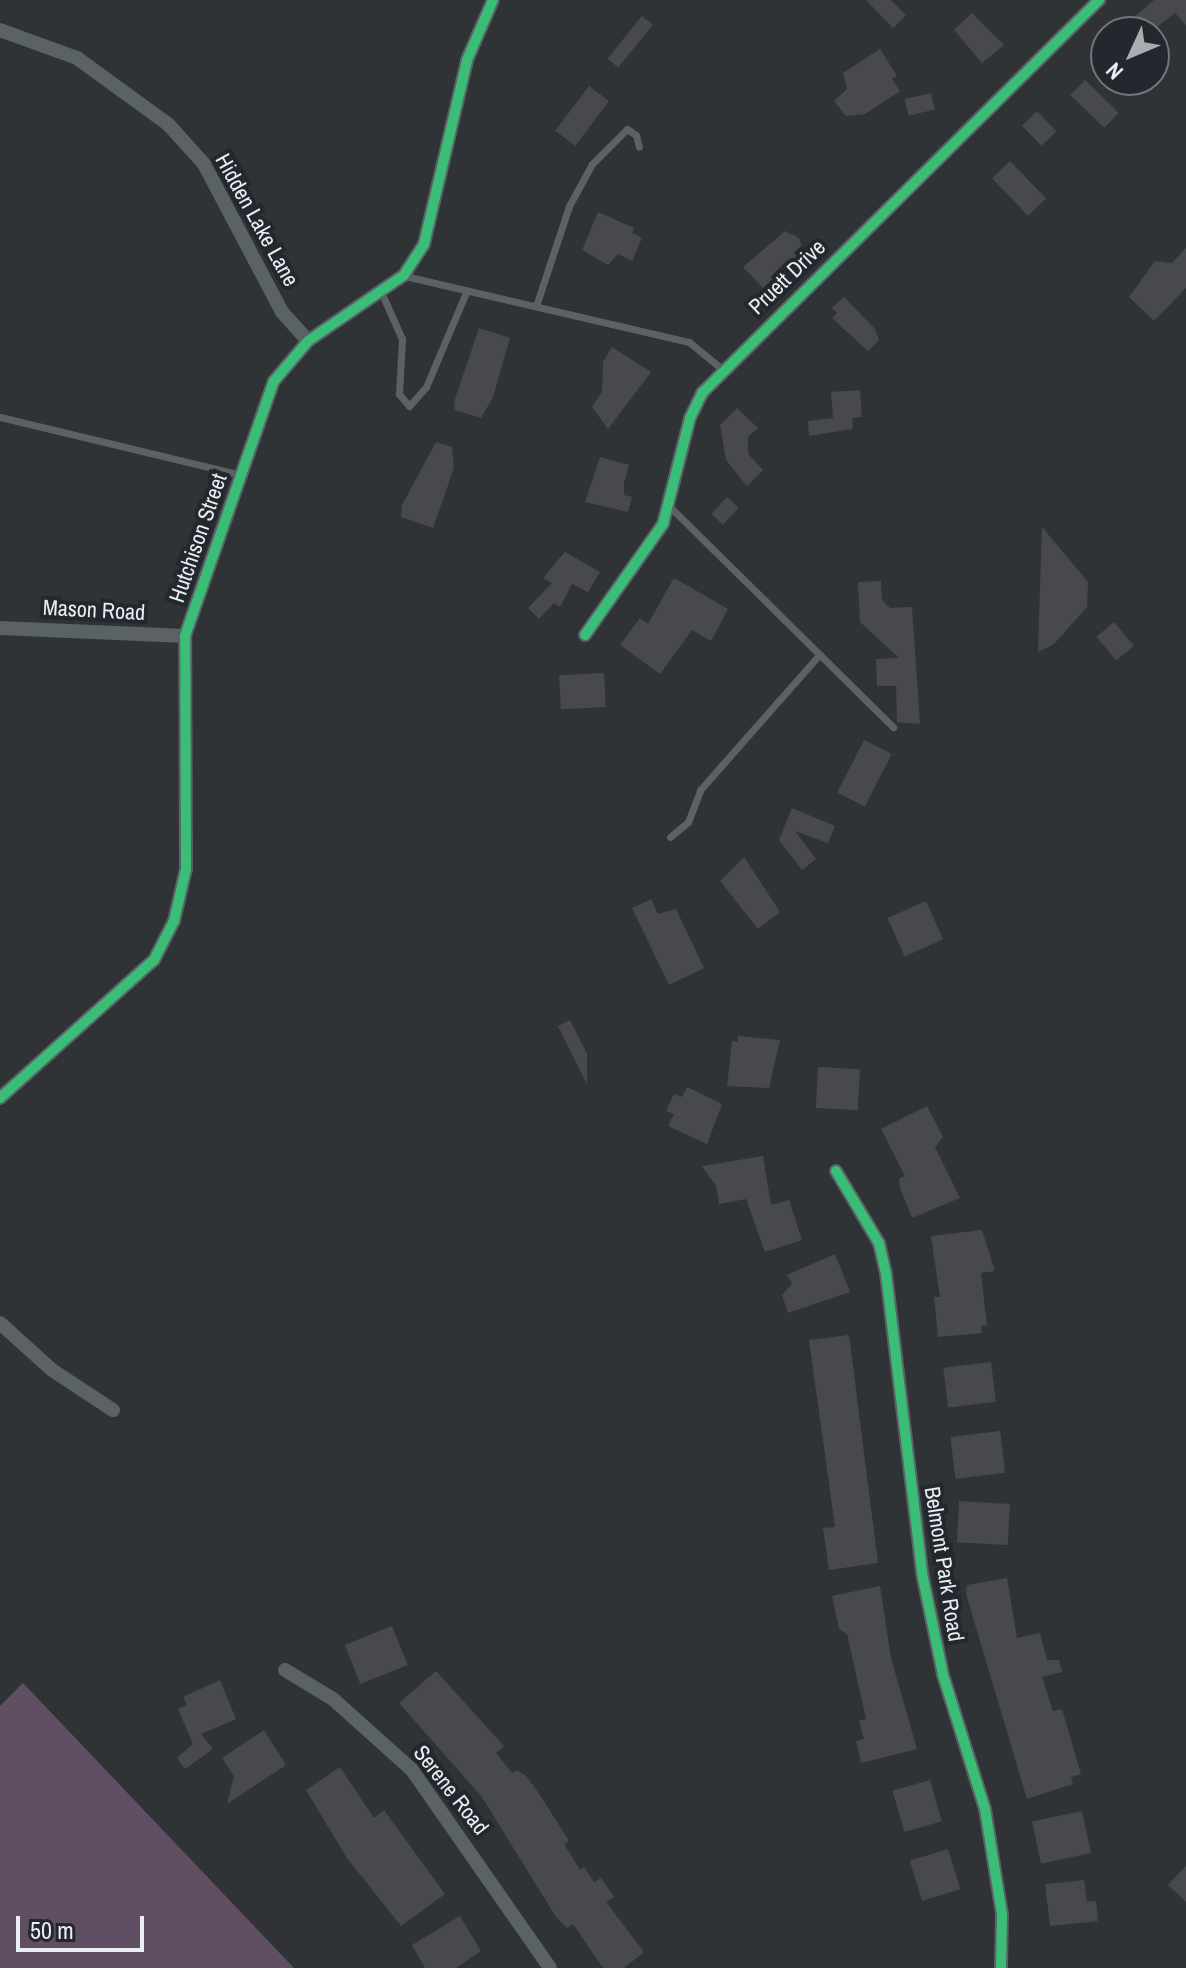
<!DOCTYPE html>
<html>
<head>
<meta charset="utf-8">
<style>
	body { margin:0 }
	#map { position:relative; width:1186px; height:1968px; overflow:hidden; background:#303336; font-family:"Archivo Narrow",sans-serif }
	div>[style] { position:absolute }
	[style*='--x'] { left:calc(var(--x)*1px); top:calc(var(--y)*1px); width:calc(var(--w)*1px); rotate:calc(var(--a)*1deg) }
	.green>* { inset:0; background:#604e63 }
	.building>* { inset:0; background:#48494c; transform-origin:0 0 }
	.lane>* { height:7px; margin:-3.5px; padding:0 3.5px; transform-origin:3.5px; border-radius:3.5px; background:#5a6266 }
	.street>* { height:14px; margin:-7px; padding:0 7px; transform-origin:7px; border-radius:7px; background:#5a6266 }
	.cycleway>* { height:10px; margin:-5px; padding:0 5px; transform-origin:5px; border-radius:5px; background:#3abd76 }
	span { translate:-50% -50%; white-space:nowrap; text-align:center; line-height:1.15; -webkit-text-stroke:8px #23282e; paint-order:stroke }
	.street-label { font-size:22px; color:#eaedf2 }
	.north { position:absolute; left:1090px; top:16px; width:80px; height:80px; box-sizing:border-box; background:#23282e; border:2px solid #73777c; border-radius:50%; rotate:226deg; font-size:22px; font-weight:700; line-height:32px; text-align:center; color:#eaedf2 }
	.north::after { content:''; display:block; margin:auto; width:28px; height:36px; background:#a9acb0; clip-path:polygon(50% 0,100% 100%,50% 72%,0 100%) }
	.scale { position:absolute; left:16px; top:1916px; width:128px; height:36px; box-sizing:border-box; border:4px solid #eaedf2; border-top:0; padding-left:10px; font-size:24px; line-height:28px; white-space:nowrap; color:#eaedf2; -webkit-text-stroke:6px #23282e; paint-order:stroke }
</style>
</head>
<body>
<div id="map">
	<div class="green">
		<div style="clip-path:polygon(23px 1683px,294px 1968px,0 1968px,0 1706px)"></div>
	</div>
	<div class="building">
		<div style="clip-path:polygon(866px 0,891px 0,906px 15px,893px 28px)"></div>
		<div style="clip-path:polygon(1154px 0,1186px 0,1186px 25px,1175px 13px,1151px 32px,1117px 32px)"></div>
		<div style="clip-path:polygon(972px 13px,1004px 45px,982px 63px,954px 30px)"></div>
		<div style="left:642px;top:16px;width:14px;height:55px;rotate:39deg"></div>
		<div style="clip-path:polygon(880px 49px,897px 76px,892px 79px,900px 91px,865px 114px,846px 116px,834px 101px,847px 89px,843px 73px)"></div>
		<div style="left:1085px;top:80px;width:47px;height:21px;rotate:44deg"></div>
		<div style="left:589px;top:86px;width:25px;height:56px;rotate:37deg"></div>
		<div style="left:931px;top:93px;width:17px;height:27px;rotate:77deg"></div>
		<div style="left:1037px;top:111px;width:28px;height:21px;rotate:46deg"></div>
		<div style="left:1010px;top:161px;width:52px;height:25px;rotate:46deg"></div>
		<div style="clip-path:polygon(598px 212px,634px 228px,632px 233px,642px 238px,632px 261px,618px 254px,608px 265px,582px 250px)"></div>
		<div style="clip-path:polygon(785px 231px,799px 238px,803px 250px,763px 288px,743px 267px)"></div>
		<div style="clip-path:polygon(1186px 248px,1186px 288px,1154px 321px,1129px 297px,1155px 261px,1172px 263px)"></div>
		<div style="clip-path:polygon(844px 297px,875px 329px,879px 340px,868px 351px,832px 318px,837px 313px,832px 308px)"></div>
		<div style="clip-path:polygon(479px 328px,510px 338px,493px 397px,481px 418px,455px 410px,454px 402px)"></div>
		<div style="clip-path:polygon(612px 347px,651px 372px,608px 429px,592px 407px,602px 392px,603px 362px)"></div>
		<div style="clip-path:polygon(860px 390px,862px 417px,852px 418px,853px 429px,809px 436px,808px 421px,833px 418px,831px 392px)"></div>
		<div style="clip-path:polygon(737px 408px,758px 428px,748px 437px,748px 454px,763px 470px,747px 486px,726px 460px,720px 425px)"></div>
		<div style="clip-path:polygon(436px 442px,452px 447px,454px 468px,433px 528px,401px 517px,402px 505px)"></div>
		<div style="clip-path:polygon(600px 457px,629px 465px,624px 483px,624px 495px,632px 497px,628px 512px,585px 502px)"></div>
		<div style="left:727px;top:497px;width:16px;height:23px;rotate:43deg"></div>
		<div style="clip-path:polygon(1042px 527px,1088px 582px,1087px 607px,1054px 644px,1038px 652px)"></div>
		<div style="clip-path:polygon(565px 552px,600px 572px,588px 592px,572px 584px,560px 607px,554px 603px,539px 619px,528px 608px,552px 583px,543px 578px)"></div>
		<div style="clip-path:polygon(674px 578px,728px 609px,711px 641px,692px 630px,660px 674px,620px 645px,640px 618px,648px 624px)"></div>
		<div style="clip-path:polygon(881px 581px,882px 600px,890px 608px,912px 607px,920px 724px,897px 722px,896px 686px,877px 686px,876px 659px,899px 658px,860px 622px,858px 582px)"></div>
		<div style="left:1114px;top:622px;width:31px;height:23px;rotate:50deg"></div>
		<div style="left:604px;top:673px;width:34px;height:45px;rotate:87deg"></div>
		<div style="left:864px;top:740px;width:31px;height:59px;rotate:27deg"></div>
		<div style="clip-path:polygon(792px 808px,835px 826px,828px 843px,795px 831px,816px 859px,802px 870px,779px 840px)"></div>
		<div style="clip-path:polygon(744px 857px,780px 912px,758px 929px,720px 881px)"></div>
		<div style="clip-path:polygon(651px 899px,658px 914px,676px 909px,704px 968px,669px 985px,632px 908px)"></div>
		<div style="left:926px;top:901px;width:42px;height:42px;rotate:66deg"></div>
		<div style="clip-path:polygon(570px 1020px,587px 1054px,587px 1084px,558px 1026px)"></div>
		<div style="clip-path:polygon(738px 1036px,780px 1040px,769px 1088px,727px 1086px,732px 1041px,738px 1042px)"></div>
		<div style="left:818px;top:1067px;width:42px;height:41px;rotate:3deg"></div>
		<div style="clip-path:polygon(687px 1087px,722px 1104px,707px 1144px,668px 1126px,674px 1114px,666px 1111px,674px 1094px,682px 1097px)"></div>
		<div style="clip-path:polygon(927px 1106px,943px 1137px,935px 1147px,960px 1198px,912px 1218px,900px 1188px,899px 1179px,905px 1176px,881px 1129px)"></div>
		<div style="clip-path:polygon(763px 1156px,771px 1205px,789px 1200px,802px 1240px,765px 1252px,746px 1199px,719px 1204px,716px 1186px,702px 1166px)"></div>
		<div style="clip-path:polygon(982px 1230px,995px 1271px,981px 1273px,987px 1326px,981px 1326px,982px 1333px,938px 1337px,934px 1297px,940px 1297px,931px 1236px)"></div>
		<div style="clip-path:polygon(835px 1254px,850px 1292px,788px 1313px,782px 1295px,792px 1284px,787px 1275px)"></div>
		<div style="clip-path:polygon(849px 1335px,878px 1563px,829px 1570px,823px 1528px,835px 1527px,809px 1340px)"></div>
		<div style="left:991px;top:1362px;width:40px;height:48px;rotate:83deg"></div>
		<div style="left:1000px;top:1431px;width:42px;height:50px;rotate:83deg"></div>
		<div style="left:1010px;top:1504px;width:41px;height:51px;rotate:93deg"></div>
		<div style="clip-path:polygon(1007px 1578px,1017px 1638px,1040px 1633px,1047px 1660px,1059px 1660px,1062px 1672px,1042px 1677px,1053px 1711px,1062px 1709px,1081px 1774px,1071px 1777px,1073px 1784px,1027px 1799px,966px 1594px,967px 1585px)"></div>
		<div style="clip-path:polygon(880px 1586px,891px 1658px,917px 1749px,861px 1763px,856px 1741px,864px 1739px,859px 1721px,866px 1719px,847px 1634px,839px 1629px,832px 1596px)"></div>
		<div style="left:392px;top:1626px;width:42px;height:51px;rotate:68deg"></div>
		<div style="clip-path:polygon(436px 1671px,504px 1746px,496px 1753px,512px 1773px,517px 1770px,526px 1776px,538px 1792px,569px 1841px,564px 1844px,580px 1870px,584px 1867px,594px 1882px,601px 1878px,614px 1897px,606px 1902px,644px 1952px,624px 1968px,603px 1968px,573px 1924px,567px 1928px,556px 1917px,482px 1797px,399px 1703px)"></div>
		<div style="clip-path:polygon(220px 1680px,236px 1719px,201px 1734px,213px 1749px,185px 1769px,177px 1758px,193px 1744px,178px 1709px,187px 1705px,183px 1697px)"></div>
		<div style="clip-path:polygon(264px 1730px,286px 1765px,227px 1804px,234px 1776px,222px 1758px)"></div>
		<div style="clip-path:polygon(340px 1767px,374px 1818px,384px 1810px,445px 1894px,401px 1926px,347px 1858px,306px 1790px)"></div>
		<div style="left:930px;top:1780px;width:43px;height:39px;rotate:74deg"></div>
		<div style="left:1082px;top:1811px;width:43px;height:51px;rotate:78deg"></div>
		<div style="left:948px;top:1849px;width:42px;height:40px;rotate:73deg"></div>
		<div style="clip-path:polygon(1186px 1866px,1186px 1902px,1168px 1885px)"></div>
		<div style="clip-path:polygon(1084px 1880px,1087px 1902px,1096px 1901px,1098px 1921px,1050px 1926px,1045px 1884px)"></div>
		<div style="clip-path:polygon(460px 1916px,481px 1951px,456px 1968px,425px 1968px,412px 1945px)"></div>
	</div>
	<div class="lane">
		<div style="--x:405;--y:276;--w:292;--a:13.1"></div>
		<div style="--x:689;--y:342;--w:43;--a:39.3"></div>
		<div style="--x:382;--y:294;--w:49;--a:66"></div>
		<div style="--x:402;--y:339;--w:55;--a:93.1"></div>
		<div style="--x:399;--y:394;--w:16;--a:50"></div>
		<div style="--x:409;--y:406;--w:25;--a:-48"></div>
		<div style="--x:426;--y:387;--w:105;--a:-67.1"></div>
		<div style="--x:536;--y:306;--w:105;--a:-71.7"></div>
		<div style="--x:569;--y:206;--w:48;--a:-61.3"></div>
		<div style="--x:592;--y:164;--w:49;--a:-45"></div>
		<div style="--x:627;--y:129;--w:11;--a:34"></div>
		<div style="--x:636;--y:135;--w:12;--a:76"></div>
		<div style="--x:0;--y:417;--w:248;--a:13.5"></div>
		<div style="--x:669;--y:506;--w:315;--a:44.6"></div>
		<div style="--x:670;--y:837;--w:23;--a:-40"></div>
		<div style="--x:688;--y:822;--w:34;--a:-69"></div>
		<div style="--x:700;--y:790;--w:181;--a:-48.6"></div>
	</div>
	<div class="street">
		<div style="--x:0;--y:30;--w:82;--a:20"></div>
		<div style="--x:77;--y:58;--w:112;--a:36"></div>
		<div style="--x:168;--y:124;--w:54;--a:48"></div>
		<div style="--x:204;--y:164;--w:167;--a:62.2"></div>
		<div style="--x:282;--y:312;--w:39;--a:48"></div>
		<div style="--x:0;--y:628;--w:185;--a:2.5"></div>
		<div style="--x:585;--y:635;--w:136;--a:-54.9"></div>
		<div style="--x:663;--y:524;--w:109;--a:-75.7"></div>
		<div style="--x:690;--y:418;--w:28;--a:-64"></div>
		<div style="--x:702;--y:393;--w:559;--a:-44.71"></div>
		<div style="--x:0;--y:1098;--w:207;--a:-41.9"></div>
		<div style="--x:154;--y:960;--w:44;--a:-62.9"></div>
		<div style="--x:174;--y:921;--w:53;--a:-77"></div>
		<div style="--x:186;--y:869;--w:233;--a:-90.2"></div>
		<div style="--x:185;--y:636;--w:270;--a:-70.8"></div>
		<div style="--x:274;--y:381;--w:52;--a:-49.6"></div>
		<div style="--x:308;--y:341;--w:116;--a:-34.5"></div>
		<div style="--x:404;--y:275;--w:37;--a:-57"></div>
		<div style="--x:424;--y:244;--w:189;--a:-76.8"></div>
		<div style="--x:467;--y:60;--w:65;--a:-66.6"></div>
		<div style="--x:836;--y:1171;--w:84;--a:59.2"></div>
		<div style="--x:879;--y:1243;--w:32;--a:77"></div>
		<div style="--x:886;--y:1274;--w:306;--a:83.1"></div>
		<div style="--x:923;--y:1578;--w:99;--a:78.3"></div>
		<div style="--x:943;--y:1675;--w:140;--a:72.6"></div>
		<div style="--x:985;--y:1809;--w:106;--a:80.8"></div>
		<div style="--x:1002;--y:1914;--w:54;--a:91.1"></div>
		<div style="--x:0;--y:1323;--w:70;--a:42.1"></div>
		<div style="--x:52;--y:1370;--w:73;--a:33.3"></div>
		<div style="--x:285;--y:1670;--w:56;--a:31.1"></div>
		<div style="--x:333;--y:1699;--w:106;--a:41.9"></div>
		<div style="--x:412;--y:1770;--w:241;--a:55.1"></div>
	</div>
	<div class="cycleway">
		<div style="--x:585;--y:635;--w:136;--a:-54.9"></div>
		<div style="--x:663;--y:524;--w:109;--a:-75.7"></div>
		<div style="--x:690;--y:418;--w:28;--a:-64"></div>
		<div style="--x:702;--y:393;--w:559;--a:-44.71"></div>
		<div style="--x:0;--y:1098;--w:207;--a:-41.9"></div>
		<div style="--x:154;--y:960;--w:44;--a:-62.9"></div>
		<div style="--x:174;--y:921;--w:53;--a:-77"></div>
		<div style="--x:186;--y:869;--w:233;--a:-90.2"></div>
		<div style="--x:185;--y:636;--w:270;--a:-70.8"></div>
		<div style="--x:274;--y:381;--w:52;--a:-49.6"></div>
		<div style="--x:308;--y:341;--w:116;--a:-34.5"></div>
		<div style="--x:404;--y:275;--w:37;--a:-57"></div>
		<div style="--x:424;--y:244;--w:189;--a:-76.8"></div>
		<div style="--x:467;--y:60;--w:65;--a:-66.6"></div>
		<div style="--x:836;--y:1171;--w:84;--a:59.2"></div>
		<div style="--x:879;--y:1243;--w:32;--a:77"></div>
		<div style="--x:886;--y:1274;--w:306;--a:83.1"></div>
		<div style="--x:923;--y:1578;--w:99;--a:78.3"></div>
		<div style="--x:943;--y:1675;--w:140;--a:72.6"></div>
		<div style="--x:985;--y:1809;--w:106;--a:80.8"></div>
		<div style="--x:1002;--y:1914;--w:54;--a:91.1"></div>
	</div>
	<div class="street-label">
		<span style="left:257px;top:220px;rotate:61deg">Hidden Lake Lane</span>
		<span style="left:787px;top:277px;rotate:-44deg">Pruett Drive</span>
		<span style="left:198px;top:538px;rotate:-71deg">Hutchison Street</span>
		<span style="left:94px;top:610px;rotate:3deg">Mason Road</span>
		<span style="left:944px;top:1564px;rotate:81deg">Belmont Park Road</span>
		<span style="left:451px;top:1790px;rotate:52deg">Serene Road</span>
	</div>
	<div class="north">N</div>
	<div class="scale">50 m</div>
</div>
</body>
</html>
